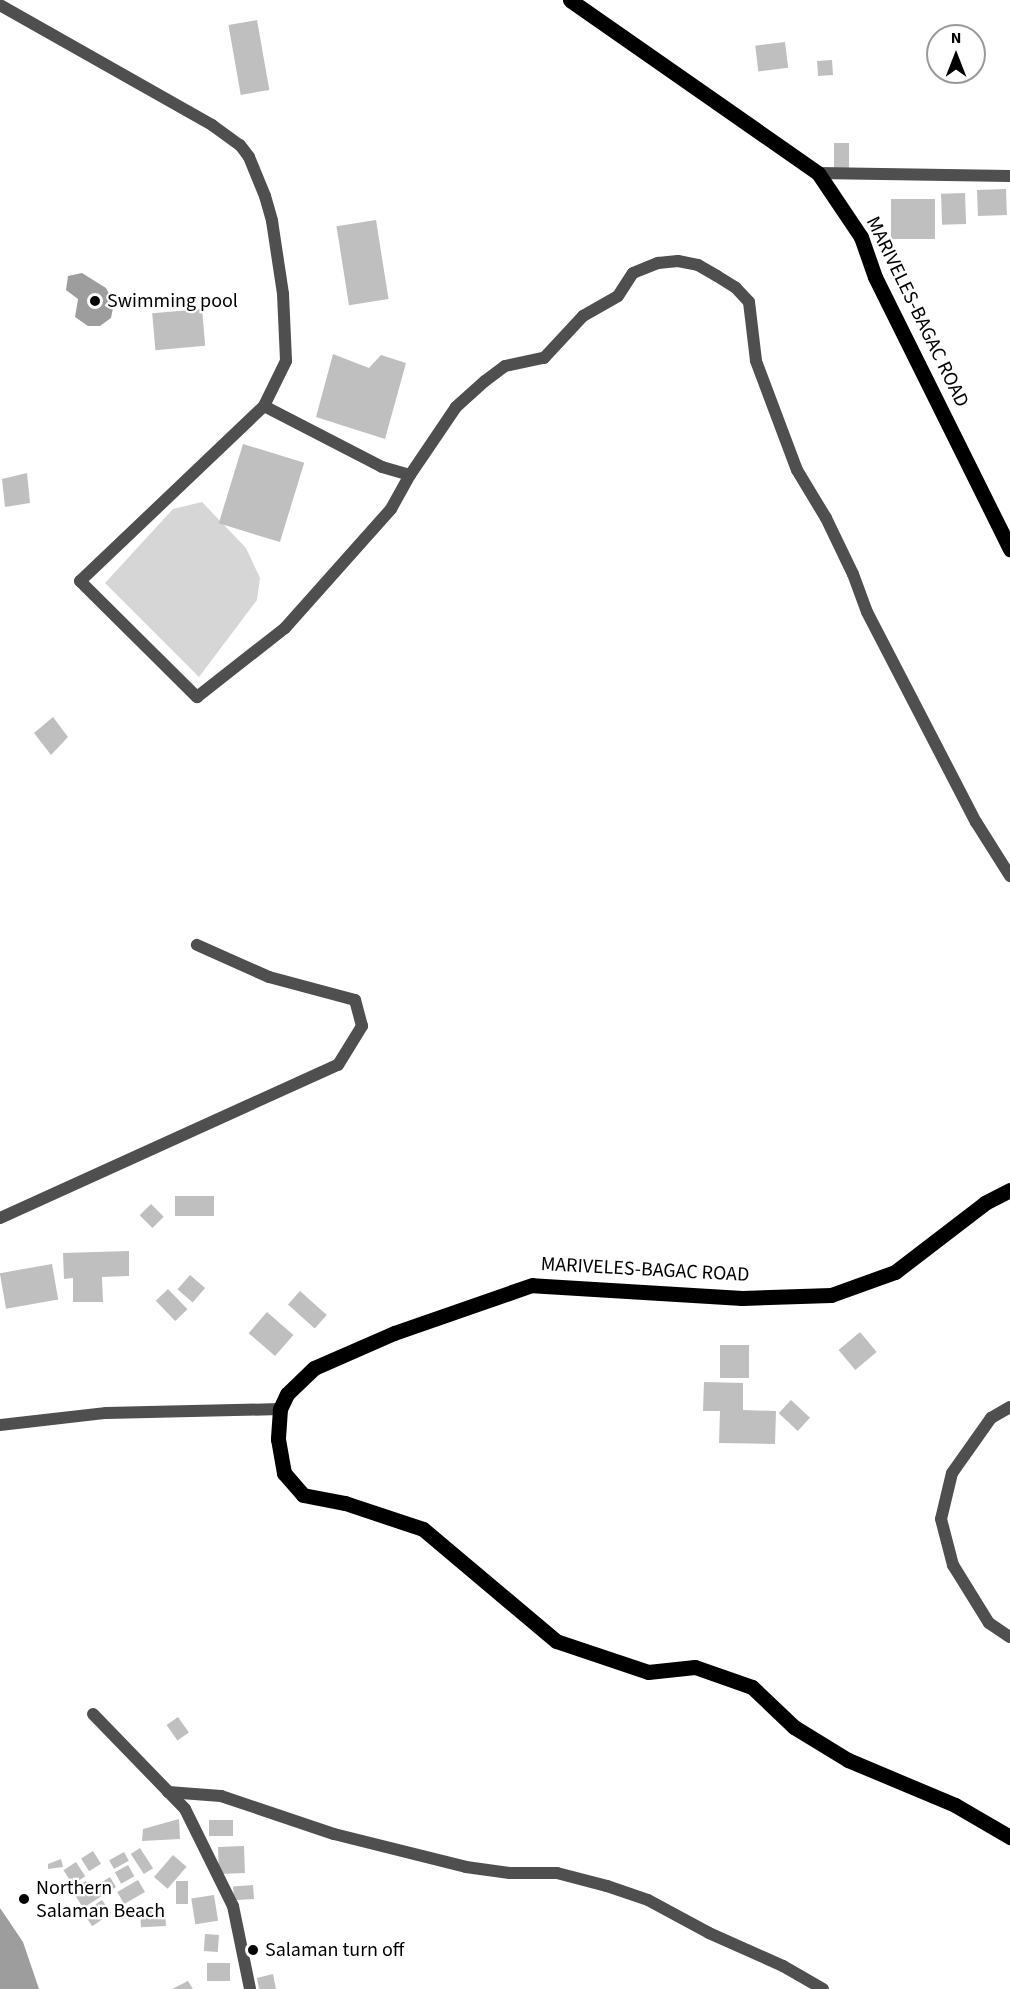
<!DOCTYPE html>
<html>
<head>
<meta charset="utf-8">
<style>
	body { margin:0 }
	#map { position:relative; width:1010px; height:1989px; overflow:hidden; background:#fff; font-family:"Source Sans 3",sans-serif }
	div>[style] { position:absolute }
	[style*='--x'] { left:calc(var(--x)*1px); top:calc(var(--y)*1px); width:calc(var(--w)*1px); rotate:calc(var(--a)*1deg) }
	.green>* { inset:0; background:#d6d6d6 }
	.water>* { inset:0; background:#9d9d9d }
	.building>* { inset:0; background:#bfbfbf; transform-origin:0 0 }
	.street>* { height:12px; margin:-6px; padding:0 6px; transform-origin:6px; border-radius:6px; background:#4f4f4f }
	.primary>* { height:15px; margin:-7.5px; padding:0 7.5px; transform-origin:7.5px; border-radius:7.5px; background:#000 }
	.dots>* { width:16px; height:16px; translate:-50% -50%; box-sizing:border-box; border:3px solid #fff; border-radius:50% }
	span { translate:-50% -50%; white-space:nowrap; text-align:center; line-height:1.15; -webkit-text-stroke:4.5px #fff; paint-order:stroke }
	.poi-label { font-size:20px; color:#000 }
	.left { translate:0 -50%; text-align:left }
	.street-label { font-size:20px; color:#000 }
	.north { position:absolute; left:926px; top:24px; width:60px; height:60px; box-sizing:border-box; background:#fff; border:2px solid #999; border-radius:50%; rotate:0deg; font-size:16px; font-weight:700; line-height:24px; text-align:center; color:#000 }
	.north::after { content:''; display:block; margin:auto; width:21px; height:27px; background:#000; clip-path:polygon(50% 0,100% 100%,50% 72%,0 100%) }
</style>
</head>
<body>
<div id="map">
	<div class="green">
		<div style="clip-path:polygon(202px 502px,246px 548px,260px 578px,257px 600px,199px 677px,105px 583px,173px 509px)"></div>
	</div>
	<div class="water">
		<div style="clip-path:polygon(82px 273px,106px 288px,114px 303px,111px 318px,100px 326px,88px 326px,75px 317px,78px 299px,66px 290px,68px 276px)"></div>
		<div style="clip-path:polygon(0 1908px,23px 1942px,39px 1989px,0 1989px)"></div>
	</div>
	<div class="building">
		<div style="left:257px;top:20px;width:71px;height:29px;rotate:80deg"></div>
		<div style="left:785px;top:42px;width:26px;height:30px;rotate:83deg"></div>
		<div style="left:832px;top:60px;width:15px;height:15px;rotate:86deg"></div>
		<div style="left:834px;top:143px;width:15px;height:29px"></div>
		<div style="left:1006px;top:189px;width:26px;height:29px;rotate:88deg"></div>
		<div style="left:965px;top:193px;width:31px;height:24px;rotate:88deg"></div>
		<div style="left:891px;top:199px;width:44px;height:40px"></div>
		<div style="left:376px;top:220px;width:80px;height:40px;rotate:81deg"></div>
		<div style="left:202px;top:309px;width:37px;height:50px;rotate:85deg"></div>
		<div style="clip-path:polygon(333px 354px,369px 368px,381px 355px,406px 363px,385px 439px,316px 417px)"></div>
		<div style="left:243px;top:444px;width:64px;height:83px;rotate:17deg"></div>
		<div style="clip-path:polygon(27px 473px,30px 503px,5px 507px,2px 479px)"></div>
		<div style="clip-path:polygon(53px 717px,68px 737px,51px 755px,34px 733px)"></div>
		<div style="left:175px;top:1196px;width:39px;height:20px"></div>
		<div style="left:151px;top:1204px;width:18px;height:16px;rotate:45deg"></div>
		<div style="clip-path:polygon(129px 1251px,129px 1276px,102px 1277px,103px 1302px,73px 1302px,73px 1278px,64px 1279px,63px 1253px)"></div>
		<div style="left:52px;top:1264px;width:36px;height:53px;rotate:80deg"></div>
		<div style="left:190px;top:1275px;width:20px;height:19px;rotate:41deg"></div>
		<div style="left:168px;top:1289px;width:28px;height:17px;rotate:46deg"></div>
		<div style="left:300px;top:1291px;width:36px;height:18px;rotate:42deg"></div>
		<div style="left:267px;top:1312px;width:35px;height:28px;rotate:41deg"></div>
		<div style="left:860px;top:1332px;width:26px;height:28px;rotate:50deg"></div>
		<div style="left:720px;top:1345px;width:29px;height:33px"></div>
		<div style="clip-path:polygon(704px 1382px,743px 1383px,743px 1410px,776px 1411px,775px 1444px,719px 1443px,720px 1411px,703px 1411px)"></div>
		<div style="left:791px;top:1400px;width:26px;height:18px;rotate:43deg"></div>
		<div style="left:178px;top:1717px;width:19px;height:14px;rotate:55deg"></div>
		<div style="clip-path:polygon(179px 1819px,180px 1839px,142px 1841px,143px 1829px)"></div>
		<div style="left:209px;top:1820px;width:24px;height:16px"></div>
		<div style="left:244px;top:1846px;width:27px;height:26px;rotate:88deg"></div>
		<div style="left:140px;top:1848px;width:24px;height:11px;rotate:57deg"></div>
		<div style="left:93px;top:1851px;width:15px;height:14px;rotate:58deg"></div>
		<div style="left:124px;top:1852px;width:10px;height:17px;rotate:61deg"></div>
		<div style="left:173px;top:1855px;width:18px;height:29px;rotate:41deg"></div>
		<div style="clip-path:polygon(61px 1859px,63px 1867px,48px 1869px,48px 1864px)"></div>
		<div style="left:76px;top:1862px;width:17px;height:15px;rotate:57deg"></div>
		<div style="left:128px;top:1865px;width:13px;height:15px;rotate:61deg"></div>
		<div style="clip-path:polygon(110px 1877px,116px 1887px,83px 1908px,72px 1890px,86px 1881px,91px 1889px)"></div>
		<div style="left:138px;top:1880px;width:14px;height:24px;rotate:60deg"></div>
		<div style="left:176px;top:1881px;width:12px;height:23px"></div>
		<div style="left:253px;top:1885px;width:14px;height:20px;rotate:86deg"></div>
		<div style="left:214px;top:1895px;width:26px;height:23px;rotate:81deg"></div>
		<div style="left:102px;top:1900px;width:16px;height:23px;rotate:55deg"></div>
		<div style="left:165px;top:1908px;width:18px;height:25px;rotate:87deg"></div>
		<div style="left:205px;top:1934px;width:14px;height:17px;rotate:4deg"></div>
		<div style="left:207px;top:1963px;width:23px;height:18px"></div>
		<div style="clip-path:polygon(273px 1974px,276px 1989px,259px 1989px,257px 1978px)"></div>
		<div style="clip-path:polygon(188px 1981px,193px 1989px,172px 1989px)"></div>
	</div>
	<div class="street">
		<div style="--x:0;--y:5;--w:244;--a:29.5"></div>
		<div style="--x:212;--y:125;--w:34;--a:36"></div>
		<div style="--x:240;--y:145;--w:15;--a:53"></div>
		<div style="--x:249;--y:157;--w:42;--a:67.7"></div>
		<div style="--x:265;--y:196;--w:26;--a:74"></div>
		<div style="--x:272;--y:221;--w:74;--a:81.4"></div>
		<div style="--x:283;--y:294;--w:67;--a:87.4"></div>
		<div style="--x:286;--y:361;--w:50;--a:116.1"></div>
		<div style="--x:264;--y:406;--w:133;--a:27.3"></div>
		<div style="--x:382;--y:467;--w:29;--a:16"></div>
		<div style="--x:818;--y:173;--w:192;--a:0.9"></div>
		<div style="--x:264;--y:406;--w:254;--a:136.4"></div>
		<div style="--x:80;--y:581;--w:165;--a:44.8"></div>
		<div style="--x:197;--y:697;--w:112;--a:-38.1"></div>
		<div style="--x:285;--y:628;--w:159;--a:-48.3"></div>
		<div style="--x:391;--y:509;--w:39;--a:-61"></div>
		<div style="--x:410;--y:475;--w:82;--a:-55.9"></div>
		<div style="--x:456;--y:407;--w:39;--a:-42"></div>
		<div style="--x:485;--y:381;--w:25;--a:-37"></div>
		<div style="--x:505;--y:366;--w:40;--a:-12"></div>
		<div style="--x:544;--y:358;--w:57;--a:-47.1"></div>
		<div style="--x:583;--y:316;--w:40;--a:-29.7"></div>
		<div style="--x:618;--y:296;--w:27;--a:-57"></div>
		<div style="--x:633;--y:273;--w:27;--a:-22"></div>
		<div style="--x:658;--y:263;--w:20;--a:-6"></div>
		<div style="--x:678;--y:261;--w:20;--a:11"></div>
		<div style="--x:698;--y:265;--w:22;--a:30"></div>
		<div style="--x:717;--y:276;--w:22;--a:32"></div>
		<div style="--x:736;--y:288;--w:19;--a:47"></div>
		<div style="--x:749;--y:302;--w:59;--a:83.2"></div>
		<div style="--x:756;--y:361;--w:116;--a:69.4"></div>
		<div style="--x:797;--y:470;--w:56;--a:58.9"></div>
		<div style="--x:826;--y:518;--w:62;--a:64.3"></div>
		<div style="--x:853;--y:574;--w:40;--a:69.8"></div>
		<div style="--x:867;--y:612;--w:237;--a:62.6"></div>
		<div style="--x:976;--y:822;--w:64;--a:57.8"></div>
		<div style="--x:0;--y:1218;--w:371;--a:-24.4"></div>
		<div style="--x:338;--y:1065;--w:46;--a:-58.4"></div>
		<div style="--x:362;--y:1026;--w:27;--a:-105"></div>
		<div style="--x:355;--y:1000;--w:89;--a:-165"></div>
		<div style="--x:269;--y:977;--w:79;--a:-156"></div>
		<div style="--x:1010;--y:1407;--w:22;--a:150"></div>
		<div style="--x:991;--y:1418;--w:67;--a:125.3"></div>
		<div style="--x:952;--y:1473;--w:47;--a:103.4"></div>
		<div style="--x:941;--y:1519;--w:48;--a:75.4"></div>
		<div style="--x:953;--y:1565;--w:68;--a:58.2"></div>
		<div style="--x:989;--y:1623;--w:25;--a:34"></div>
		<div style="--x:0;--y:1425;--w:107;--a:-6.5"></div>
		<div style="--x:106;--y:1413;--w:174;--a:-1.3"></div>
		<div style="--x:93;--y:1714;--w:132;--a:45.9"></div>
		<div style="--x:185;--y:1809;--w:108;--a:63.7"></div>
		<div style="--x:233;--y:1906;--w:85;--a:78.4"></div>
		<div style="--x:168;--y:1792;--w:53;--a:4.3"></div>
		<div style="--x:221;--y:1796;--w:119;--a:18.6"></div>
		<div style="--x:334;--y:1834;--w:136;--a:14"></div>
		<div style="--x:466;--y:1867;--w:44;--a:7.8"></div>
		<div style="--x:510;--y:1873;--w:47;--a:0"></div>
		<div style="--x:557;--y:1873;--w:52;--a:14.6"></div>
		<div style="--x:607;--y:1886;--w:43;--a:18.9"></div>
		<div style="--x:648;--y:1900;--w:69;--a:28.4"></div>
		<div style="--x:709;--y:1933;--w:81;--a:24"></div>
		<div style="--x:783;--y:1966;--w:46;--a:29.9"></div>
	</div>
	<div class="primary">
		<div style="--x:570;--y:0;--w:302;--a:34.9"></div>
		<div style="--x:818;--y:173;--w:77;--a:56.1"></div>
		<div style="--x:861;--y:237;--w:42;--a:70.7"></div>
		<div style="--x:875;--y:277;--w:304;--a:63.6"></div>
		<div style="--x:1010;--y:1190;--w:28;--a:153"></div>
		<div style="--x:985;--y:1203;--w:113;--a:142.5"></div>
		<div style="--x:895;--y:1272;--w:68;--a:160.2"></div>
		<div style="--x:831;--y:1295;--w:89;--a:178.1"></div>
		<div style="--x:742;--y:1298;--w:210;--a:-176.5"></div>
		<div style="--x:532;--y:1285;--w:146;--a:160.8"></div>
		<div style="--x:394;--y:1333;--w:87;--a:156.4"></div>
		<div style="--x:314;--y:1368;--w:37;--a:136"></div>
		<div style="--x:287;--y:1394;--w:17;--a:115"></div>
		<div style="--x:280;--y:1409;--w:30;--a:94"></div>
		<div style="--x:278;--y:1439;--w:35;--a:80"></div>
		<div style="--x:284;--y:1473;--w:29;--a:49"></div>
		<div style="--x:303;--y:1495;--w:43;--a:10.8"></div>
		<div style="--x:345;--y:1503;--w:82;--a:18.4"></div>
		<div style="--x:423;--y:1529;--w:174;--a:40.1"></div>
		<div style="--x:556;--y:1641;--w:97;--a:18.6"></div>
		<div style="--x:648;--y:1672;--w:47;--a:-6.1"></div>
		<div style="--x:695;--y:1667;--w:60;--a:19.3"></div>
		<div style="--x:752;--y:1687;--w:58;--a:43.6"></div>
		<div style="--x:794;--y:1727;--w:63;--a:31.4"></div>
		<div style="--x:848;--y:1760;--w:116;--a:22.8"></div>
		<div style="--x:955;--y:1805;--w:64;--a:30.2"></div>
	</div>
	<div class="dots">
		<div style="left:95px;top:301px;background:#000"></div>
		<div style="left:24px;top:1899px;background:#000"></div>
		<div style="left:253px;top:1950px;background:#000"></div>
	</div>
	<div class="poi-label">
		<span class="left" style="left:107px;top:301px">Swimming pool</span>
		<span class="left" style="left:36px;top:1900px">Northern<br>Salaman Beach</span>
		<span class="left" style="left:265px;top:1950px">Salaman turn off</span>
	</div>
	<div class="street-label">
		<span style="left:917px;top:312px;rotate:64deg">MARIVELES-BAGAC ROAD</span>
		<span style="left:645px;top:1270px;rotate:3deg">MARIVELES-BAGAC ROAD</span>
	</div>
	<div class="north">N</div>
</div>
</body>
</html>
